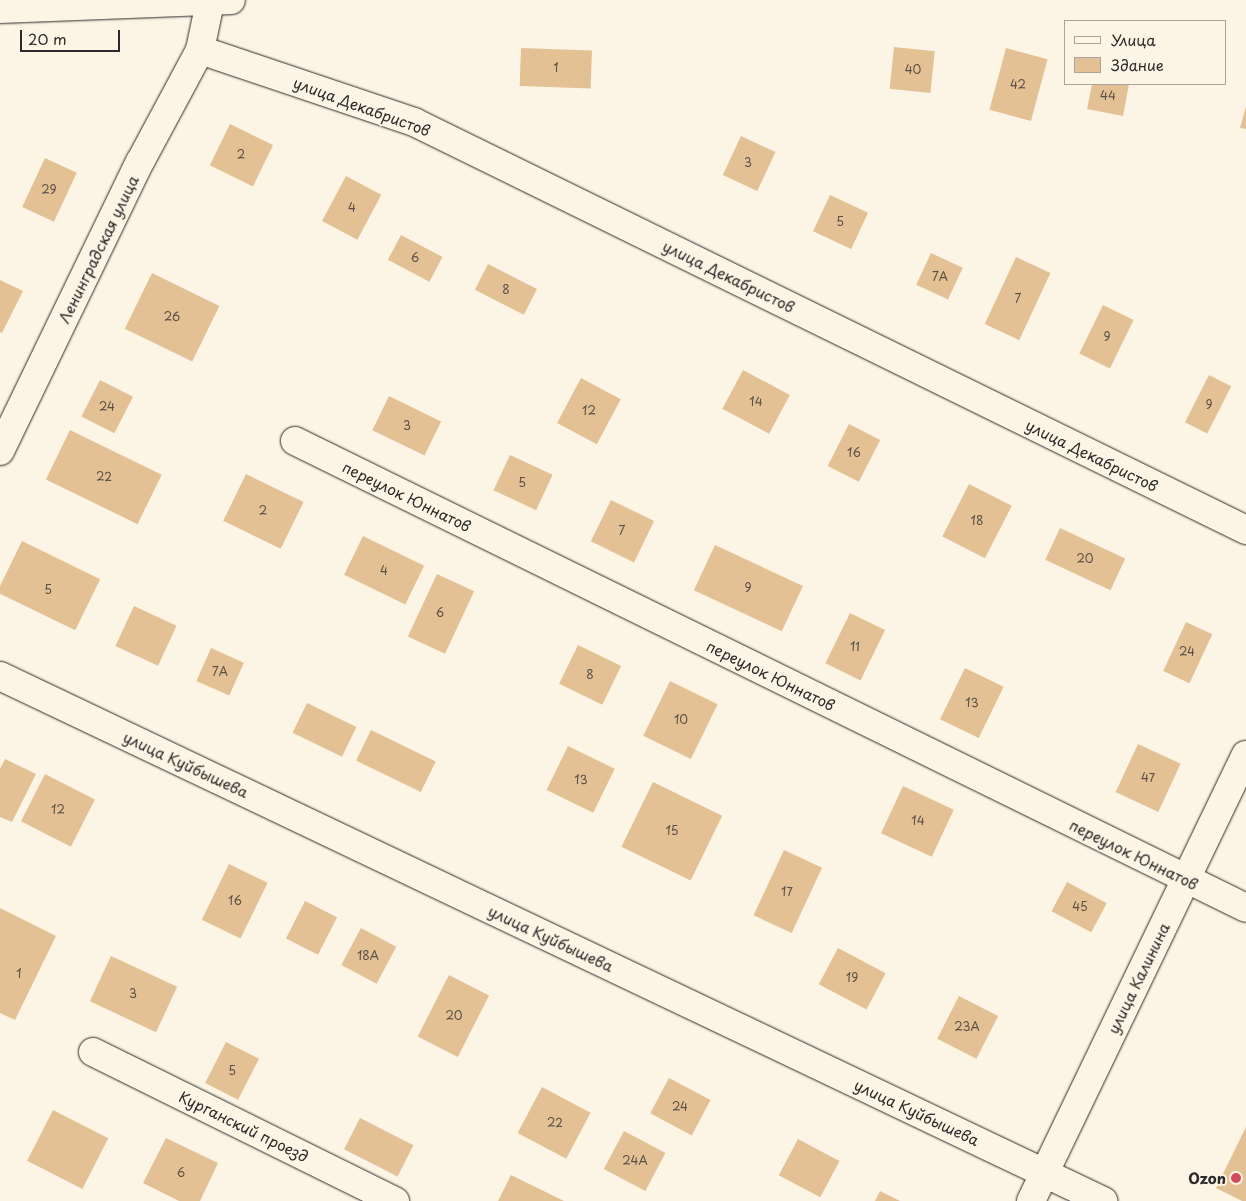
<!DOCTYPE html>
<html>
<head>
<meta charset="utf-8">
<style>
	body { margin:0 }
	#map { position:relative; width:1246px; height:1201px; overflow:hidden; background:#fcf5e5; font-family:"Playpen Sans",sans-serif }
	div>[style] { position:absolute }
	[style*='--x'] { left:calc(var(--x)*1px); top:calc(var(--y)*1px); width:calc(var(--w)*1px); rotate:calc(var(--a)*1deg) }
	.building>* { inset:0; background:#e3c195; transform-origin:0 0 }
	.roads { filter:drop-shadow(0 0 1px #2b2b2b) drop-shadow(0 0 1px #2b2b2b) }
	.minor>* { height:28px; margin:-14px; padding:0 14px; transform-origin:14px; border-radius:14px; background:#fcf5e5 }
	.tertiary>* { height:28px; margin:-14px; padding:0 14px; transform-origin:14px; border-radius:14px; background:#fcf5e5 }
	.dots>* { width:14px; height:14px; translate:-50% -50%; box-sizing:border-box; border:2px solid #fcf5e5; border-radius:50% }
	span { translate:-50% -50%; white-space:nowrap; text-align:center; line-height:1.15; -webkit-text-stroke:4px #fcf5e5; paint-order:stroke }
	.number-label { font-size:12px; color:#595046 }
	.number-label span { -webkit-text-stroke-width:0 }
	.street-label { font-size:15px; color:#2b2b2b }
	.poi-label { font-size:15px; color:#2b2b2b; font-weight:700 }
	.right { translate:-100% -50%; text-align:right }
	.legend { position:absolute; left:1064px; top:20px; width:162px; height:65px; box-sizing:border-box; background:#fcf5e5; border:1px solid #a8a49b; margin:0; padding:6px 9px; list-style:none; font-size:15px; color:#2b2b2b }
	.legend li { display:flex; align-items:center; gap:10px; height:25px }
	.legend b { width:25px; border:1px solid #a8a49b }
	.scale { position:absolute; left:20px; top:30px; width:100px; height:22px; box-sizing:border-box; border:2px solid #2b2b2b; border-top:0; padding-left:6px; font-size:15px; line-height:18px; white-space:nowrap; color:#2b2b2b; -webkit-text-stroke:4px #fcf5e5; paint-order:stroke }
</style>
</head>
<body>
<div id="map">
	<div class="building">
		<div style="left:894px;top:47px;width:41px;height:42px;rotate:6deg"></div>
		<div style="left:521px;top:48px;width:71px;height:38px;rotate:2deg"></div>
		<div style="left:1006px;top:48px;width:43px;height:64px;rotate:15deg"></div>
		<div style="clip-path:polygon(1092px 84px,1129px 84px,1123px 116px,1087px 109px)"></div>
		<div style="clip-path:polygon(1246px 106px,1246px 129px,1240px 128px)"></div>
		<div style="left:230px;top:124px;width:48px;height:46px;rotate:26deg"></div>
		<div style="left:741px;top:136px;width:38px;height:43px;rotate:25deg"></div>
		<div style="left:45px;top:158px;width:35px;height:54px;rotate:25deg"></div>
		<div style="left:346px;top:176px;width:40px;height:51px;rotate:28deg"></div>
		<div style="left:830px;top:195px;width:42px;height:40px;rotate:25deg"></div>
		<div style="left:401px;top:235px;width:47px;height:28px;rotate:28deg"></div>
		<div style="left:931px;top:253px;width:35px;height:35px;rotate:25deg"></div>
		<div style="left:1016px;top:257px;width:38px;height:74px;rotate:25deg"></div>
		<div style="left:488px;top:264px;width:55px;height:29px;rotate:27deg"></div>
		<div style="left:152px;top:273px;width:75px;height:62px;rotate:26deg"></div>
		<div style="clip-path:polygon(0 280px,23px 291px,2px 333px,0 332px)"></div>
		<div style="left:1103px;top:305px;width:34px;height:54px;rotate:26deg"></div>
		<div style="left:743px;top:370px;width:53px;height:44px;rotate:28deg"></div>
		<div style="left:1209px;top:375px;width:25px;height:53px;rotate:27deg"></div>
		<div style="left:581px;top:378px;width:45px;height:51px;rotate:28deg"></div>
		<div style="left:100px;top:380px;width:37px;height:41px;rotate:27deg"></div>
		<div style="left:389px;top:396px;width:58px;height:38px;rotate:26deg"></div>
		<div style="left:849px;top:424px;width:35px;height:47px;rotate:27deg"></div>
		<div style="left:70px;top:430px;width:102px;height:55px;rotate:26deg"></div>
		<div style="left:510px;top:455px;width:47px;height:39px;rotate:25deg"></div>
		<div style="left:246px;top:474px;width:64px;height:52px;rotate:26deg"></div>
		<div style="left:969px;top:484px;width:48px;height:59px;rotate:27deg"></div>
		<div style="left:611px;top:500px;width:48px;height:46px;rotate:26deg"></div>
		<div style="left:1060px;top:528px;width:72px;height:35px;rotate:25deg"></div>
		<div style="left:363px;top:536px;width:68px;height:43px;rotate:26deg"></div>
		<div style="left:22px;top:541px;width:87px;height:57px;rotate:26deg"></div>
		<div style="left:715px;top:545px;width:97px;height:50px;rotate:25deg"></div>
		<div style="left:437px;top:574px;width:41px;height:69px;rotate:25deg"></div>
		<div style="left:134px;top:606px;width:47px;height:44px;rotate:25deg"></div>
		<div style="left:850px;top:613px;width:39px;height:56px;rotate:26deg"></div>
		<div style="left:1186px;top:622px;width:29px;height:54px;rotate:25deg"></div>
		<div style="left:578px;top:645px;width:48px;height:43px;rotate:26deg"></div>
		<div style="left:211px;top:648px;width:36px;height:36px;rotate:24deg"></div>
		<div style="left:965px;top:668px;width:43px;height:57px;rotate:26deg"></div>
		<div style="left:670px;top:681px;width:53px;height:61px;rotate:26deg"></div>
		<div style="left:307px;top:703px;width:55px;height:33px;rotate:26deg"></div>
		<div style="left:371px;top:730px;width:72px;height:34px;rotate:26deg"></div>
		<div style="left:1138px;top:744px;width:47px;height:53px;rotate:25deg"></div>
		<div style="left:568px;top:746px;width:52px;height:49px;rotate:26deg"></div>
		<div style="clip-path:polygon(5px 759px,36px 774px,12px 822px,0 817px,0 769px)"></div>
		<div style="left:45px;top:774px;width:56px;height:53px;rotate:27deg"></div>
		<div style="left:653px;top:782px;width:77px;height:72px;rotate:26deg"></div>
		<div style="left:903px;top:786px;width:56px;height:52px;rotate:25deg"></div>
		<div style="left:784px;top:850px;width:42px;height:72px;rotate:25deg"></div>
		<div style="left:229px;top:864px;width:43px;height:62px;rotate:26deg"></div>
		<div style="left:1067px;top:882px;width:45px;height:33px;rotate:28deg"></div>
		<div style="left:305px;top:901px;width:36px;height:42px;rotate:27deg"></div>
		<div style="clip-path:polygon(0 908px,56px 936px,15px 1020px,0 1013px)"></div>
		<div style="left:361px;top:928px;width:40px;height:42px;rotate:28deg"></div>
		<div style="left:838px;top:948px;width:54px;height:41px;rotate:28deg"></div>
		<div style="left:111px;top:956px;width:73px;height:50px;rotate:25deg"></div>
		<div style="left:449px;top:975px;width:45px;height:69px;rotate:27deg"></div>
		<div style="left:959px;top:996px;width:44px;height:48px;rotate:27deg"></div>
		<div style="left:226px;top:1042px;width:37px;height:46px;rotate:27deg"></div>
		<div style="left:669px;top:1078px;width:47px;height:40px;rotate:28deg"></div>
		<div style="left:542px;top:1087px;width:55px;height:52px;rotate:28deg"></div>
		<div style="left:53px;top:1110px;width:62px;height:57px;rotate:27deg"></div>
		<div style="left:360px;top:1118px;width:60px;height:35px;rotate:27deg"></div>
		<div style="clip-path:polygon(1246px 1127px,1246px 1201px,1242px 1201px,1216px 1188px)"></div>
		<div style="left:624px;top:1131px;width:47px;height:43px;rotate:28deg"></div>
		<div style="clip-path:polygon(166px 1138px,218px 1163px,200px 1201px,179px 1201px,143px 1183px)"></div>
		<div style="left:798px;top:1139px;width:47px;height:41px;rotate:28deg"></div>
		<div style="clip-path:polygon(511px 1175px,564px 1201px,498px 1201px)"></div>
		<div style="clip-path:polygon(880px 1191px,900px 1201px,875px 1201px)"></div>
	</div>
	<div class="roads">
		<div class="minor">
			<div style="--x:0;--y:9;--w:231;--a:-2.2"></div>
			<div style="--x:200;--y:50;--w:226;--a:18.6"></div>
			<div style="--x:414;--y:122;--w:927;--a:26.12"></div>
			<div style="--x:295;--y:441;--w:1059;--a:26.15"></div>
			<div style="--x:0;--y:451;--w:321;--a:-64.2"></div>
			<div style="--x:140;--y:162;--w:127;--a:-61.8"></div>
			<div style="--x:200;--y:50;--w:49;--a:-78.2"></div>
			<div style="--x:0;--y:676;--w:1222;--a:25.45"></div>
			<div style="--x:93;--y:1052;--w:337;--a:26.3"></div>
		</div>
		<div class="tertiary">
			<div style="--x:1031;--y:1201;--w:495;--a:-64.3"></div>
		</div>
	</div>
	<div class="dots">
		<div style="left:1236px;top:1178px;background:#d1495b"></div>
	</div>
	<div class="number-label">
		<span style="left:556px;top:68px">1</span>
		<span style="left:913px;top:70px">40</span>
		<span style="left:1018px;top:85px">42</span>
		<span style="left:1108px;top:96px">44</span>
		<span style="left:241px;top:155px">2</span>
		<span style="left:748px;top:163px">3</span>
		<span style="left:49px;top:190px">29</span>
		<span style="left:352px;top:208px">4</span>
		<span style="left:840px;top:222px">5</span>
		<span style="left:415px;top:258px">6</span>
		<span style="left:940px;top:277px">7А</span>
		<span style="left:506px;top:290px">8</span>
		<span style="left:1018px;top:299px">7</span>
		<span style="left:172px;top:317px">26</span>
		<span style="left:1107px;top:337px">9</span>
		<span style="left:756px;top:402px">14</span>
		<span style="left:1209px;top:405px">9</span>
		<span style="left:107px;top:407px">24</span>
		<span style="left:589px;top:411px">12</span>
		<span style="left:407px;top:426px">3</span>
		<span style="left:854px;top:453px">16</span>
		<span style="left:104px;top:477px">22</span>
		<span style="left:522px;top:483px">5</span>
		<span style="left:263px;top:511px">2</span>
		<span style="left:977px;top:521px">18</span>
		<span style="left:622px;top:531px">7</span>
		<span style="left:1085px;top:559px">20</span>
		<span style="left:384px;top:571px">4</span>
		<span style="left:748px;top:588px">9</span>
		<span style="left:48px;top:590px">5</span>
		<span style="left:440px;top:613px">6</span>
		<span style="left:855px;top:647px">11</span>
		<span style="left:1187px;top:652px">24</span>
		<span style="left:220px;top:672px">7А</span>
		<span style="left:590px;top:675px">8</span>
		<span style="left:972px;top:703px">13</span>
		<span style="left:681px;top:720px">10</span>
		<span style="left:1148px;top:778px">47</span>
		<span style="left:581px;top:780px">13</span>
		<span style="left:58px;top:810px">12</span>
		<span style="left:918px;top:821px">14</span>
		<span style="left:672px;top:831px">15</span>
		<span style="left:787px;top:892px">17</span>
		<span style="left:235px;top:901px">16</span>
		<span style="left:1080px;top:907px">45</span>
		<span style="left:368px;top:956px">18А</span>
		<span style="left:19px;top:974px">1</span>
		<span style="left:852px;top:978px">19</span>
		<span style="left:133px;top:994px">3</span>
		<span style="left:454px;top:1016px">20</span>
		<span style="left:967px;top:1027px">23А</span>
		<span style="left:232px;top:1071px">5</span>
		<span style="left:680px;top:1107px">24</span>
		<span style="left:555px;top:1123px">22</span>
		<span style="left:635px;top:1161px">24А</span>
		<span style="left:181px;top:1173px">6</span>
	</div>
	<div class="street-label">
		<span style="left:362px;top:106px;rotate:20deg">улица Декабристов</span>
		<span style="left:98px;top:249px;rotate:-64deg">Ленинградская улица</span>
		<span style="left:729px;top:276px;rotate:26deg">улица Декабристов</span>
		<span style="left:1092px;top:455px;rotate:26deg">улица Декабристов</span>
		<span style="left:407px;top:496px;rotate:26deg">переулок Юннатов</span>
		<span style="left:771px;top:675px;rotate:26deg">переулок Юннатов</span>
		<span style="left:186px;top:764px;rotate:25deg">улица Куйбышева</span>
		<span style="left:1134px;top:854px;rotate:26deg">переулок Юннатов</span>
		<span style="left:551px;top:938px;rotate:25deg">улица Куйбышева</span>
		<span style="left:1138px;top:978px;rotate:-64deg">улица Калинина</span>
		<span style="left:917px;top:1112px;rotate:25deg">улица Куйбышева</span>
		<span style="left:244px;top:1126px;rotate:26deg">Курганский проезд</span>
	</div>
	<div class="poi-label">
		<span class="right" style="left:1226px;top:1178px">Ozon</span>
	</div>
	<ul class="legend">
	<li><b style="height:6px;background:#fcf5e5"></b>Улица</li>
	<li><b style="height:14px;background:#e3c195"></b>Здание</li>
	</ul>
	<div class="scale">20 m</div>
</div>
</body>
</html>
